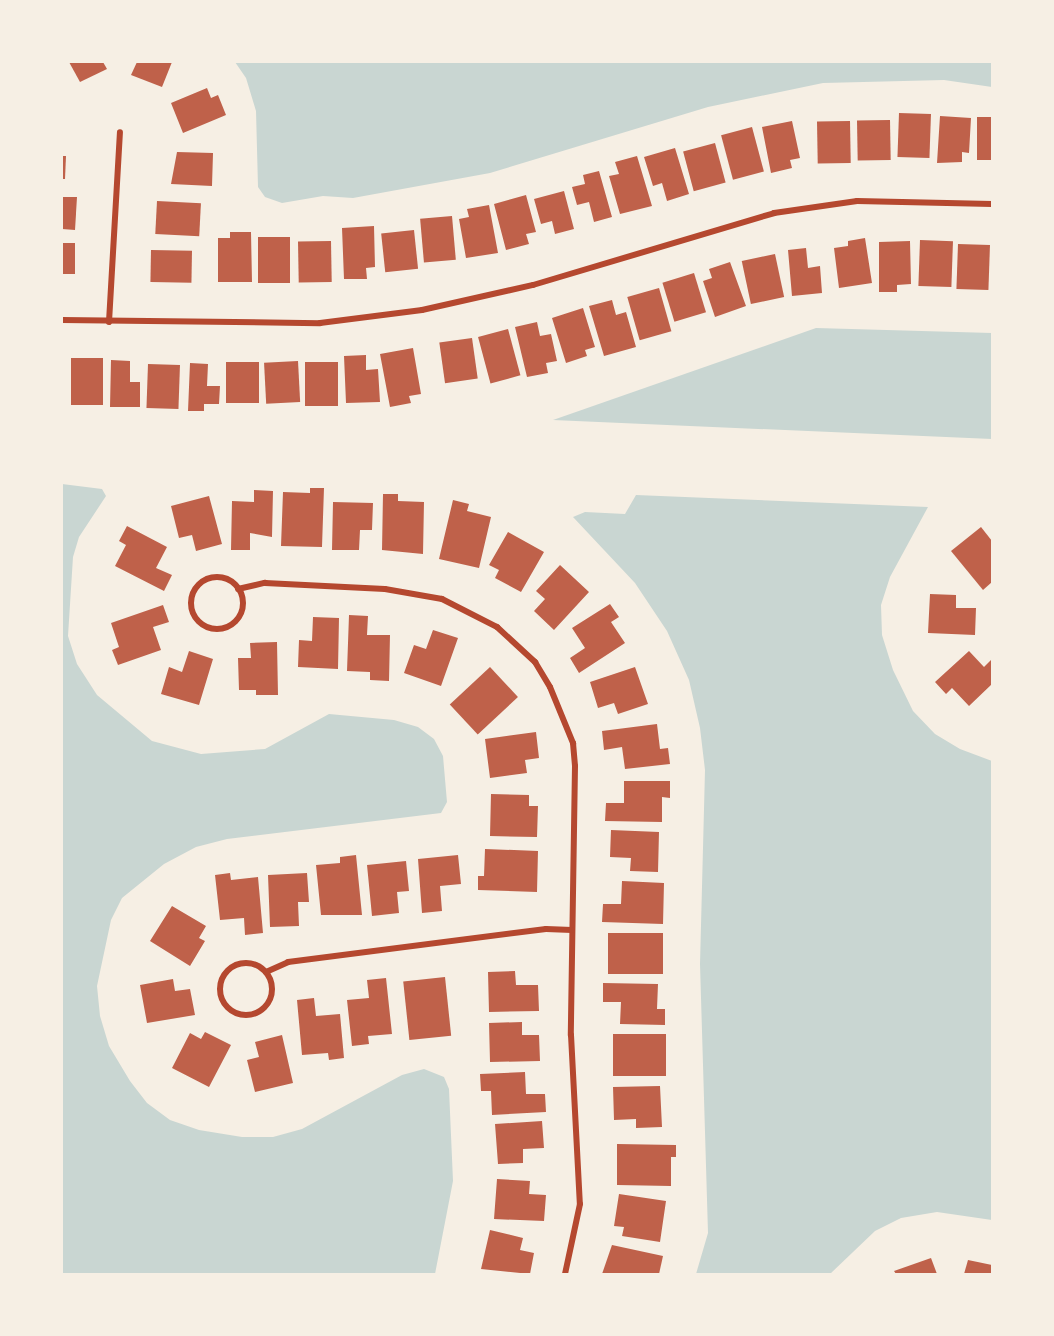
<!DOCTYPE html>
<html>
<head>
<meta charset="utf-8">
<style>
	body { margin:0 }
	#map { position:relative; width:1054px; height:1336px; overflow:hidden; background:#f6efe4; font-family:Inter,sans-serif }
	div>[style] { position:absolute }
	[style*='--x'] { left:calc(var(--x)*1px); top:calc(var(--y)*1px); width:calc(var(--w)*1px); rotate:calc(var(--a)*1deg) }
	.water>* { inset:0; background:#c9d6d2 }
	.building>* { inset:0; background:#bf614a; transform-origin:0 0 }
	.minor>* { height:6px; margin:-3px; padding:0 3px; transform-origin:3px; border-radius:3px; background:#b5482f }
	.minor>.ring { margin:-3px; padding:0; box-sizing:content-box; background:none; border:6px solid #b5482f; border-radius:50% }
	span { translate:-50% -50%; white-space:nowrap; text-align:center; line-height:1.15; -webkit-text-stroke:4.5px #f6efe4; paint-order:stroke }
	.frame { position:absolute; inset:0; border:63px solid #f6efe4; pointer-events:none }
</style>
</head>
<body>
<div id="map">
	<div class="water">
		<div style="clip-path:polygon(235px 62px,992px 62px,992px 87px,944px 80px,823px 83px,708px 107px,490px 173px,353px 198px,323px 196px,282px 203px,265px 197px,258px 187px,256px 111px,246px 78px)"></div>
		<div style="clip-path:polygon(816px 328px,992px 333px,992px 439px,553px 420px)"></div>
		<div style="clip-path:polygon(62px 484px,102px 489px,106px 496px,79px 537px,73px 557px,68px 636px,77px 664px,97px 695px,152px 741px,201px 754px,265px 749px,329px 714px,394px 720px,418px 727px,434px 739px,443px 756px,447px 802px,441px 813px,227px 839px,196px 847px,164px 864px,122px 898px,111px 920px,97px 986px,100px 1016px,109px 1046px,130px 1081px,147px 1103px,170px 1120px,199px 1130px,242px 1137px,273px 1137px,302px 1129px,402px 1075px,424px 1069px,444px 1077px,449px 1089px,453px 1181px,435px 1274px,62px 1274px)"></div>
		<div style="clip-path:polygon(636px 495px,928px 507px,890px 577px,881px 605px,882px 635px,893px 670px,913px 711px,935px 734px,960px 749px,992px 761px,992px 1220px,937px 1212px,901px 1218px,875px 1231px,830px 1274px,696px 1274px,708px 1233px,700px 964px,705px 770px,700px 728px,689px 680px,667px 631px,635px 583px,573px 517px,585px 512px,625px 514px)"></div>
	</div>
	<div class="building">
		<div style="clip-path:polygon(69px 62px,103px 62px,107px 69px,80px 82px)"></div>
		<div style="clip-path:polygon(137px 62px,172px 62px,162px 87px,131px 75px)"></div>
		<div style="clip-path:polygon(207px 88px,211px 98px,218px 95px,226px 115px,183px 133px,171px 103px)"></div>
		<div style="left:899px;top:113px;width:32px;height:44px;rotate:2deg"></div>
		<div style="clip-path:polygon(940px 116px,971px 118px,969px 153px,962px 152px,962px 162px,937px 163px)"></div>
		<div style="left:977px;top:117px;width:15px;height:43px"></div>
		<div style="left:890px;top:120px;width:40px;height:33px;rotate:89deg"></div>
		<div style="clip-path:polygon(792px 121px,800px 158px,790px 160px,792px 168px,771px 173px,762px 127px)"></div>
		<div style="left:850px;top:121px;width:42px;height:33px;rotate:89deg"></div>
		<div style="left:752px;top:127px;width:46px;height:32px;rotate:75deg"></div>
		<div style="left:715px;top:143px;width:41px;height:33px;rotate:75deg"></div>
		<div style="clip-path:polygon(675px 148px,689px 194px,667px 201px,662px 183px,653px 186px,644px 157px)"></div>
		<div style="clip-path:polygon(177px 152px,213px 153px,212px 186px,171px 184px)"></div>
		<div style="clip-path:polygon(62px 156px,66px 156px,65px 179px,62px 179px)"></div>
		<div style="clip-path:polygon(637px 156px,652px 206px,620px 214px,609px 176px,619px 174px,615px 162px)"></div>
		<div style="clip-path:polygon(599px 171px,612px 217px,594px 222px,589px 202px,577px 205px,572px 187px,585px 184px,583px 175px)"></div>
		<div style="clip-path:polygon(564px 191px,574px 229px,555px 234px,552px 221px,541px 224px,534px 199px)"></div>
		<div style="clip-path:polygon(526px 195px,536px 232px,526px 234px,529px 244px,506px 250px,494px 204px)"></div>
		<div style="clip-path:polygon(62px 197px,77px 197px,75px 230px,62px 229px)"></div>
		<div style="left:157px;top:201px;width:44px;height:33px;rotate:3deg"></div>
		<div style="clip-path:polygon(489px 205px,498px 253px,466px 258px,459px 219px,469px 217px,467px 209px)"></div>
		<div style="left:452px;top:216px;width:44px;height:32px;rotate:85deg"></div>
		<div style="clip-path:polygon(374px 226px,375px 267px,366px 268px,367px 279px,344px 279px,342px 228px)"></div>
		<div style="left:414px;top:230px;width:39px;height:33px;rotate:84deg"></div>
		<div style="clip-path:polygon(230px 232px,251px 232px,252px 282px,218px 282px,218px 238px,230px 238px)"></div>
		<div style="left:258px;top:237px;width:32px;height:46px"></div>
		<div style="clip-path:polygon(865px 238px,872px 283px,839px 288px,834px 248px,848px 246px,848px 241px)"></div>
		<div style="left:920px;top:240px;width:33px;height:46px;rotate:2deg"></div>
		<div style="left:331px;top:241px;width:41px;height:33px;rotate:89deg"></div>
		<div style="clip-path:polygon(910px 241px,911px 284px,897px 285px,897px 292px,879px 292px,879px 242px)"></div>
		<div style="left:62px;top:243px;width:13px;height:31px"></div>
		<div style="left:958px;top:244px;width:32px;height:45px;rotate:2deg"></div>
		<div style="clip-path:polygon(806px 248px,808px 268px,820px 266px,822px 293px,792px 296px,788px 250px)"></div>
		<div style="left:151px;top:250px;width:41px;height:32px;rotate:1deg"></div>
		<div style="left:775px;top:254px;width:44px;height:34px;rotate:78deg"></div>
		<div style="clip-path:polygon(730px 262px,746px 306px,715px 317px,703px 281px,712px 278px,709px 269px)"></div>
		<div style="left:694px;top:273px;width:41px;height:33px;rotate:73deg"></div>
		<div style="left:659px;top:288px;width:45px;height:33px;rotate:74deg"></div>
		<div style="clip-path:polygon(612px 300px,616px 315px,626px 312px,636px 347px,604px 356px,589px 306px)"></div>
		<div style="clip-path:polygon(583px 308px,595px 347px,585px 350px,587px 356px,566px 363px,552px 318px)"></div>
		<div style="clip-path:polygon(537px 322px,540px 336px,551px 334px,557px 361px,546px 363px,548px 373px,527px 377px,515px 327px)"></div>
		<div style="left:508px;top:329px;width:48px;height:31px;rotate:75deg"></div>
		<div style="left:472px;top:338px;width:41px;height:33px;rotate:82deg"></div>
		<div style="clip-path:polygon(413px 348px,421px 394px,409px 396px,411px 403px,390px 407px,380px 354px)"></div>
		<div style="clip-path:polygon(366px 355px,366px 370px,378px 369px,380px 402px,346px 403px,344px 356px)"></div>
		<div style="left:71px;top:358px;width:32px;height:47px"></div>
		<div style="clip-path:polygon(111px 360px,130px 361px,130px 382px,140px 382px,140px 407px,110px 407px)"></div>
		<div style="left:298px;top:361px;width:41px;height:34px;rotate:87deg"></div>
		<div style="left:259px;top:362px;width:41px;height:33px;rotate:90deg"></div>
		<div style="left:338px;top:362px;width:44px;height:33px;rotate:90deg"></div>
		<div style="clip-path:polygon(190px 363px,208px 364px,207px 386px,220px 386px,219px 404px,204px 404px,204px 411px,188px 411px)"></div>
		<div style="left:148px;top:364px;width:32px;height:44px;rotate:2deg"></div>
		<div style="clip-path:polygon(310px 488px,324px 488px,322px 547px,281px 546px,283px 492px,310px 493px)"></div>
		<div style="clip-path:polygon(254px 490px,273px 491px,272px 537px,250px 533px,250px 550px,231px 550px,232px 501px,254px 502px)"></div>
		<div style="clip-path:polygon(383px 494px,398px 494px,398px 501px,424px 502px,423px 554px,382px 550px)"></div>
		<div style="clip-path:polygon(209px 496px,222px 544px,196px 551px,192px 535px,179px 538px,171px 506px)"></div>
		<div style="clip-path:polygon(453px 500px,469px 504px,467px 511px,491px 517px,479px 568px,439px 559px)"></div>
		<div style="clip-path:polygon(333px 502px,373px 503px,372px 530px,360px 530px,359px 550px,332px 550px)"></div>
		<div style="clip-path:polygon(127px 526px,167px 547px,156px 568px,172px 575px,164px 591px,115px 566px,126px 545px,119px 541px)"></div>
		<div style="clip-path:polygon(981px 527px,992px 541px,992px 582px,983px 590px,951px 551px)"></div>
		<div style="clip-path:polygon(508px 532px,544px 552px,521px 592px,495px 578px,499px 570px,489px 565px)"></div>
		<div style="clip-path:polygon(560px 565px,589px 592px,554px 630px,534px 611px,545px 599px,536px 591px)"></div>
		<div style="clip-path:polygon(930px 594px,956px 595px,956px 608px,976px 608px,975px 635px,928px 633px)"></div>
		<div style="clip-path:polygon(610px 604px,619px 617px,611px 622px,625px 643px,579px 673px,570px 658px,585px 648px,572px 628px)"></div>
		<div style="clip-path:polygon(163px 605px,169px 622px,153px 627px,161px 650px,118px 665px,112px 650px,119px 647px,111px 623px)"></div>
		<div style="clip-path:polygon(349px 615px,368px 616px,367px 635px,390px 635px,389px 681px,370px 680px,370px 672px,347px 671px)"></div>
		<div style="clip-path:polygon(313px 617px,339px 618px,338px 669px,298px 667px,299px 640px,312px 641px)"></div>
		<div style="clip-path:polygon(433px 630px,458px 638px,441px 686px,404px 673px,414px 645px,426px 649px)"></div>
		<div style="clip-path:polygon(277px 642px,278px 695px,256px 695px,256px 690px,239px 690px,238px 658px,251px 658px,250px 643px)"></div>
		<div style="clip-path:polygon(189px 651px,213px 659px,199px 705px,161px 694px,169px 667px,182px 672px)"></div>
		<div style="clip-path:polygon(969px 651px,984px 667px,992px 659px,992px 684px,969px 706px,952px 688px,946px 694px,935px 682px)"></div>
		<div style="left:490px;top:667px;width:41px;height:55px;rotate:47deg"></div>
		<div style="clip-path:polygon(635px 667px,648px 704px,618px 714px,614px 703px,598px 708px,590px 682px)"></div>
		<div style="clip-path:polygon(657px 724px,660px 749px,668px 748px,670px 764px,625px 769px,622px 747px,604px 750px,602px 731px)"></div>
		<div style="clip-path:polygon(536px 732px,539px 758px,525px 760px,527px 773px,490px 778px,485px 739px)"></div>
		<div style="clip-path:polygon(624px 781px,670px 781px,670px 798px,662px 797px,662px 822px,605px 821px,606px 803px,624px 803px)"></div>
		<div style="clip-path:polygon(491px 794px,529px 795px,529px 806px,538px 806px,537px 837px,490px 836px)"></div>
		<div style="clip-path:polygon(611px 830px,659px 832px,658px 872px,630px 871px,631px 858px,610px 857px)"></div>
		<div style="clip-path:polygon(485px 849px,538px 851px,537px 892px,478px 890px,478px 876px,484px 876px)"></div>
		<div style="clip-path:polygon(356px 855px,362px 915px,321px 915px,316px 865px,340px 863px,340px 857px)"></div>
		<div style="clip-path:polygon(458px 855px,461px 884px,440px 886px,442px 911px,422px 913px,418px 859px)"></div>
		<div style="clip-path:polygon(406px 861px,409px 891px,397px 892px,399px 913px,372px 916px,367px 865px)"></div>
		<div style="clip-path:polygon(230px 873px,231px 880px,258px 877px,263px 933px,245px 935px,244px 918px,220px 920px,215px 875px)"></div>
		<div style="clip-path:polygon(307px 873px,309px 902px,298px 902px,299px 926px,270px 927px,268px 875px)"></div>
		<div style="clip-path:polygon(622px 881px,664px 883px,663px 924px,602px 922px,603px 904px,621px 904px)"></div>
		<div style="clip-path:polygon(172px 906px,206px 926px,199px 938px,205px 941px,190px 966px,150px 941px)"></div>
		<div style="left:608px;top:933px;width:55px;height:41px"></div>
		<div style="clip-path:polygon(515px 971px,516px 985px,538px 985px,539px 1011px,489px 1012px,488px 972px)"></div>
		<div style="left:445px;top:977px;width:59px;height:42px;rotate:84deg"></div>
		<div style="clip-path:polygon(386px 978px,392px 1034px,368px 1036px,369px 1044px,352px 1046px,347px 1000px,369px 998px,367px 980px)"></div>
		<div style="clip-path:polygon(173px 979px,175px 991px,190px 989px,195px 1015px,147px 1023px,140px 985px)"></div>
		<div style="clip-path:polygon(603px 983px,658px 984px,657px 1009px,665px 1009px,665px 1025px,620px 1024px,621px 1002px,603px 1002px)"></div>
		<div style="clip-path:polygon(314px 998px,316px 1016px,340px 1014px,344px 1058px,329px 1060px,328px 1053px,302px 1055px,297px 1000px)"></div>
		<div style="clip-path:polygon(522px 1022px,522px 1035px,539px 1035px,540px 1061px,490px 1062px,489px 1023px)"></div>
		<div style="clip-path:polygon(205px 1032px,231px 1045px,209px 1087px,172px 1068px,190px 1033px,201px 1039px)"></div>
		<div style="left:613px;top:1034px;width:53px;height:42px"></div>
		<div style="clip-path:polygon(282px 1035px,293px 1083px,255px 1092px,247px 1060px,259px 1057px,255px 1042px)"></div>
		<div style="clip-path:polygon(525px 1072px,526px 1094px,545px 1094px,546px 1112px,492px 1115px,491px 1091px,481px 1091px,480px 1074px)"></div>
		<div style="clip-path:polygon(660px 1086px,662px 1127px,636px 1128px,636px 1119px,614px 1120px,613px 1087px)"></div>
		<div style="clip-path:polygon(542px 1121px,544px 1148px,523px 1149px,523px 1163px,498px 1164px,495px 1124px)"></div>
		<div style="clip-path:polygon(617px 1144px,676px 1145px,676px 1157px,671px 1157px,671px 1186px,617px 1185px)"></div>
		<div style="clip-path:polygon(497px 1179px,530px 1181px,529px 1194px,546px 1195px,544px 1221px,494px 1219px)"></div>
		<div style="clip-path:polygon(619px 1194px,666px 1201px,660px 1242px,622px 1236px,624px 1227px,614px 1226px)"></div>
		<div style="clip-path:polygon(490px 1230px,523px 1238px,520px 1250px,534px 1253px,530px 1274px,481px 1269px)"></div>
		<div style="clip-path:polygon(612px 1245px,663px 1256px,659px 1274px,602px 1274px)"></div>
		<div style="clip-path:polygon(931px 1258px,937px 1274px,896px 1274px,894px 1271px)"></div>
		<div style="clip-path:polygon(968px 1260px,992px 1265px,992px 1274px,964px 1274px)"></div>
	</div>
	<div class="minor">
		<div style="--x:62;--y:320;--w:258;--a:0.7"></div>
		<div style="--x:320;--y:323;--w:103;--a:-7.3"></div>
		<div style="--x:422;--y:310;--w:114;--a:-12.7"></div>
		<div style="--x:533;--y:285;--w:252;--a:-16.6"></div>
		<div style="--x:774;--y:213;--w:84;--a:-8.2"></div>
		<div style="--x:857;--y:201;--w:135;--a:1.3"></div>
		<div style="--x:109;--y:322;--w:190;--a:-86.7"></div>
		<div class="ring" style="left:191px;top:577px;width:46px;height:46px"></div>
		<div style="--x:238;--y:589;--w:28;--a:-13"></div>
		<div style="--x:265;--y:583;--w:120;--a:2.9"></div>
		<div style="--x:385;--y:589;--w:58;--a:10"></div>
		<div style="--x:442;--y:599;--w:62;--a:27"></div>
		<div style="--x:497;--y:627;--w:52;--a:42.6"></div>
		<div style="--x:535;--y:662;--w:29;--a:59"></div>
		<div style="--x:550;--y:687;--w:61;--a:67.7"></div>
		<div style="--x:573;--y:743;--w:23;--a:85"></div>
		<div style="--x:575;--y:766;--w:269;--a:90.9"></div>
		<div style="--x:571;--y:1035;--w:169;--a:87"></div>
		<div style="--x:580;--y:1204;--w:72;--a:102.1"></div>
		<div class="ring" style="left:220px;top:963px;width:46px;height:46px"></div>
		<div style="--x:266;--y:972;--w:24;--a:-24"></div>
		<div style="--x:288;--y:962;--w:260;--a:-7.3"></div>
		<div style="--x:546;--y:929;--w:26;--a:2"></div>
	</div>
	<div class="frame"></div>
</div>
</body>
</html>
